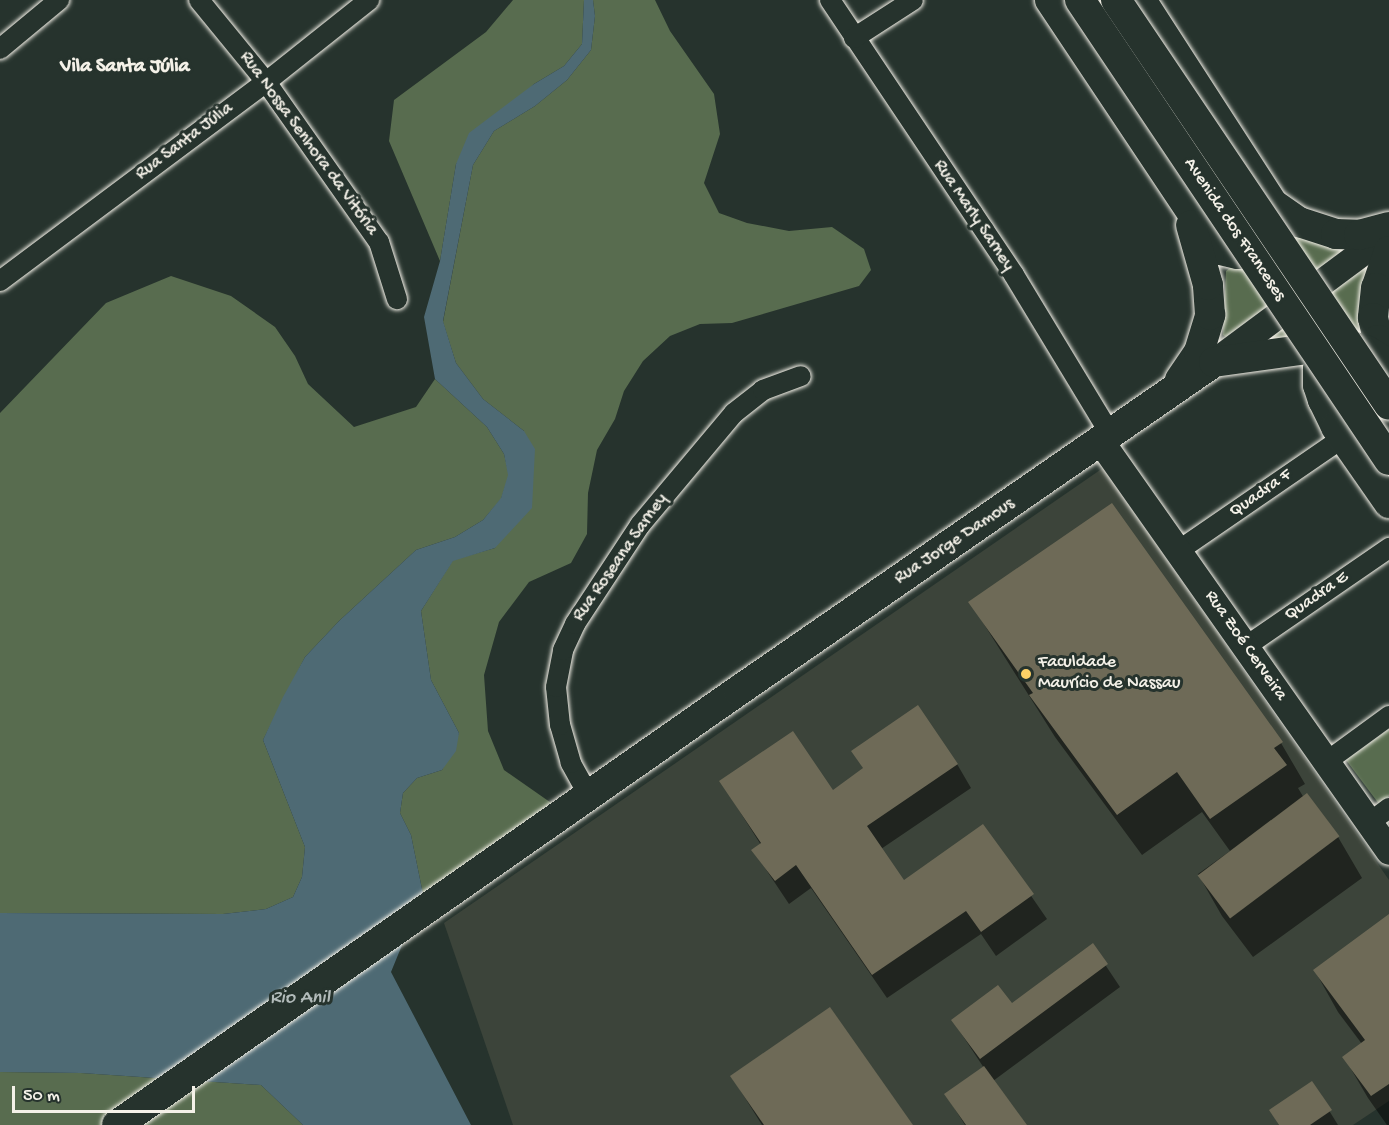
<!DOCTYPE html>
<html>
<head>
<meta charset="utf-8">
<style>
	body { margin:0 }
	#map { position:relative; width:1389px; height:1125px; overflow:hidden; background:#26332d; font-family:"Gochi Hand",sans-serif }
	div>[style] { position:absolute }
	[style*='--x'] { left:calc(var(--x)*1px); top:calc(var(--y)*1px); width:calc(var(--w)*1px); rotate:calc(var(--a)*1deg) }
	.built>* { inset:0; background:#3c443a }
	.green>* { inset:0; background:#586c4f }
	.water>* { inset:0; background:#4e6a74 }
	.shadow>* { inset:0; background:#0007 }
	.building>* { inset:0; background:#6e6a57; transform-origin:0 0 }
	.roads { filter:drop-shadow(0 0 2px #f4f1e8) drop-shadow(0 0 2px #f4f1e8) }
	.street>* { height:20px; margin:-10px; padding:0 10px; transform-origin:10px; border-radius:10px; background:#26332d }
	.secondary>* { height:27px; margin:-13.5px; padding:0 13.5px; transform-origin:13.5px; border-radius:13.5px; background:#26332d }
	.primary>* { height:30px; margin:-15px; padding:0 15px; transform-origin:15px; border-radius:15px; background:#26332d }
	.bridges { filter:drop-shadow(0 0 2px #f4f1e8) drop-shadow(0 0 2px #f4f1e8) }
	.primary-bridge>* { height:30px; margin:-15px; padding:0 15px; transform-origin:15px; border-radius:15px; background:#26332d }
	.dots>* { width:16px; height:16px; translate:-50% -50%; box-sizing:border-box; border:3px solid #26332d; border-radius:50% }
	span { translate:-50% -50%; white-space:nowrap; text-align:center; line-height:1.15; -webkit-text-stroke:6px #26332d; paint-order:stroke }
	.street-label { font-size:18px; color:#f4f1e8 }
	.poi-label { font-size:18px; color:#f4f1e8 }
	.left { translate:0 -50%; text-align:left }
	.neighbourhood-label { font-size:20px; color:#f4f1e8; font-weight:700 }
	.water-label { font-size:20px; color:#b2bbba; font-style:italic }
	.scale { position:absolute; left:12px; top:1086px; width:183px; height:27px; box-sizing:border-box; border:3px solid #f4f1e8; border-top:0; padding-left:8px; font-size:18px; line-height:21px; white-space:nowrap; color:#f4f1e8; -webkit-text-stroke:4px #26332d; paint-order:stroke }
</style>
</head>
<body>
<div id="map">
	<div class="built">
		<div style="clip-path:polygon(1103px 468px,1389px 880px,1389px 1101px,1353px 1125px,513px 1125px,444px 923px)"></div>
	</div>
	<div class="green">
		<div style="clip-path:polygon(513px 0,584px 0,582px 44px,564px 66px,534px 84px,456px 164px,440px 261px,389px 141px,394px 100px,486px 32px)"></div>
		<div style="clip-path:polygon(593px 0,655px 0,670px 31px,714px 94px,720px 134px,704px 183px,719px 213px,747px 223px,789px 231px,832px 227px,864px 249px,871px 270px,859px 286px,732px 323px,700px 324px,670px 336px,643px 361px,624px 391px,615px 419px,597px 450px,588px 493px,587px 534px,571px 563px,529px 582px,499px 622px,484px 675px,488px 731px,504px 770px,557px 807px,423px 894px,411px 835px,400px 813px,403px 793px,417px 778px,442px 770px,459px 733px,431px 680px,421px 611px,453px 560px,495px 548px,524px 431px,483px 399px,456px 363px,443px 322px,473px 165px,494px 131px,535px 106px,567px 80px,591px 50px,595px 16px)"></div>
		<div style="clip-path:polygon(1279px 229px,1346px 248px,1226px 337px,1223px 335px,1226px 271px)"></div>
		<div style="clip-path:polygon(1377px 249px,1359px 315px,1360px 332px,1252px 351px)"></div>
		<div style="clip-path:polygon(171px 276px,231px 296px,275px 327px,295px 356px,308px 384px,354px 427px,416px 407px,435px 379px,487px 427px,504px 454px,509px 475px,501px 499px,483px 520px,455px 537px,416px 550px,339px 621px,305px 657px,263px 740px,305px 847px,302px 877px,293px 897px,266px 909px,223px 914px,0 913px,0 413px,106px 303px)"></div>
		<div style="clip-path:polygon(1389px 729px,1389px 796px,1379px 804px,1346px 760px)"></div>
		<div style="clip-path:polygon(0 1072px,81px 1073px,261px 1085px,303px 1125px,0 1125px)"></div>
	</div>
	<div class="water">
		<div style="clip-path:polygon(584px 0,593px 0,595px 16px,591px 50px,567px 80px,535px 106px,494px 131px,473px 165px,443px 321px,456px 363px,483px 399px,524px 431px,535px 449px,532px 508px,495px 548px,453px 561px,421px 611px,431px 680px,459px 733px,456px 751px,442px 770px,417px 778px,403px 793px,400px 813px,411px 835px,423px 894px,391px 972px,471px 1125px,303px 1125px,261px 1085px,81px 1073px,0 1072px,0 913px,223px 914px,266px 909px,293px 897px,302px 877px,305px 847px,263px 740px,283px 697px,305px 657px,339px 621px,416px 550px,455px 537px,483px 520px,501px 498px,508px 475px,504px 454px,487px 427px,435px 379px,424px 317px,440px 261px,456px 164px,469px 133px,534px 84px,564px 66px,582px 44px)"></div>
	</div>
	<div class="shadow">
		<div style="clip-path:polygon(970px 602px,1281px 743px,1305px 784px,1298px 788px,1304px 798px,1307px 795px,1338px 837px,1362px 878px,1253px 957px,1222px 916px,1198px 874px,1230px 851px,1202px 812px,1142px 855px,1055px 737px)"></div>
		<div style="clip-path:polygon(853px 751px,957px 764px,971px 788px,881px 849px,904px 882px,983px 826px,1047px 919px,996px 956px,981px 934px,887px 998px,811px 888px,789px 904px,753px 850px,761px 845px,721px 782px,832px 793px,864px 769px)"></div>
		<div style="clip-path:polygon(1389px 916px,1389px 1125px,1387px 1125px,1368px 1098px,1344px 1057px,1362px 1044px,1338px 1012px,1315px 971px)"></div>
		<div style="clip-path:polygon(1092px 945px,1120px 987px,993px 1081px,1025px 1125px,965px 1125px,946px 1095px,984px 1068px,953px 1021px,1011px 1005px)"></div>
		<div style="clip-path:polygon(732px 1077px,911px 1125px,762px 1125px)"></div>
		<div style="clip-path:polygon(1312px 1083px,1338px 1125px,1279px 1125px,1271px 1111px)"></div>
	</div>
	<div class="building">
		<div style="clip-path:polygon(1112px 503px,1283px 742px,1274px 748px,1287px 765px,1210px 819px,1177px 772px,1117px 815px,1029px 695px,1033px 693px,968px 602px)"></div>
		<div style="clip-path:polygon(918px 705px,958px 764px,867px 826px,904px 880px,983px 824px,1034px 894px,981px 932px,966px 911px,872px 975px,796px 865px,775px 881px,751px 850px,761px 843px,719px 781px,793px 731px,833px 790px,863px 768px,851px 751px)"></div>
		<div style="left:1307px;top:793px;width:54px;height:137px;rotate:53deg"></div>
		<div style="clip-path:polygon(1389px 914px,1389px 1084px,1371px 1096px,1342px 1057px,1365px 1040px,1313px 970px)"></div>
		<div style="clip-path:polygon(1093px 943px,1108px 964px,980px 1059px,951px 1020px,998px 985px,1012px 1003px)"></div>
		<div style="clip-path:polygon(830px 1007px,913px 1125px,764px 1125px,730px 1076px)"></div>
		<div style="clip-path:polygon(984px 1066px,1027px 1125px,966px 1125px,944px 1094px)"></div>
		<div style="clip-path:polygon(1312px 1081px,1332px 1110px,1310px 1125px,1279px 1125px,1269px 1110px)"></div>
	</div>
	<div class="roads">
		<div class="street">
			<div style="--x:199;--y:0;--w:106;--a:50.7"></div>
			<div style="--x:266;--y:82;--w:196;--a:54.8"></div>
			<div style="--x:379;--y:242;--w:60;--a:72.5"></div>
			<div style="--x:830;--y:0;--w:331;--a:56.2"></div>
			<div style="--x:1014;--y:275;--w:187;--a:58.8"></div>
			<div style="--x:854;--y:38;--w:70;--a:-32.8"></div>
			<div style="--x:0;--y:49;--w:77;--a:-39.7"></div>
			<div style="--x:0;--y:281;--w:332;--a:-36.8"></div>
			<div style="--x:266;--y:82;--w:132;--a:-38.5"></div>
			<div style="--x:1178;--y:551;--w:201;--a:-34.5"></div>
			<div style="--x:1245;--y:647;--w:175;--a:-34.5"></div>
			<div style="--x:1326;--y:762;--w:78;--a:-36.1"></div>
			<div style="--x:589;--y:796;--w:38;--a:-119"></div>
			<div style="--x:571;--y:763;--w:40;--a:-106"></div>
			<div style="--x:560;--y:725;--w:38;--a:-96"></div>
			<div style="--x:556;--y:687;--w:38;--a:-79"></div>
			<div style="--x:563;--y:650;--w:29;--a:-65"></div>
			<div style="--x:575;--y:624;--w:118;--a:-56.7"></div>
			<div style="--x:640;--y:525;--w:146;--a:-50"></div>
			<div style="--x:734;--y:413;--w:37;--a:-38"></div>
			<div style="--x:763;--y:390;--w:40;--a:-20.2"></div>
			<div style="--x:1369;--y:823;--w:25;--a:-37"></div>
		</div>
		<div class="secondary">
			<div style="--x:1214;--y:362;--w:218;--a:-36.6"></div>
			<div style="--x:1101;--y:442;--w:500;--a:54.85"></div>
		</div>
		<div class="primary">
			<div style="--x:1050;--y:0;--w:293;--a:56.3"></div>
			<div style="--x:1213;--y:244;--w:9;--a:41"></div>
			<div style="--x:1220;--y:250;--w:18;--a:13"></div>
			<div style="--x:1238;--y:254;--w:14;--a:-12"></div>
			<div style="--x:1252;--y:251;--w:12;--a:-35"></div>
			<div style="--x:1262;--y:244;--w:14;--a:-54"></div>
			<div style="--x:1270;--y:233;--w:12;--a:-76"></div>
			<div style="--x:1273;--y:221;--w:12;--a:-95"></div>
			<div style="--x:1272;--y:209;--w:12;--a:-110"></div>
			<div style="--x:1141;--y:0;--w:243;--a:57.1"></div>
			<div style="--x:1273;--y:204;--w:32;--a:35"></div>
			<div style="--x:1299;--y:222;--w:39;--a:18"></div>
			<div style="--x:1336;--y:234;--w:23;--a:2"></div>
			<div style="--x:1359;--y:235;--w:31;--a:-15"></div>
			<div style="--x:1389;--y:251;--w:39;--a:109"></div>
			<div style="--x:1376;--y:288;--w:30;--a:96"></div>
			<div style="--x:1373;--y:318;--w:23;--a:77"></div>
			<div style="--x:1378;--y:340;--w:25;--a:64"></div>
			<div style="--x:1332;--y:346;--w:13;--a:132"></div>
			<div style="--x:1323;--y:356;--w:14;--a:111"></div>
			<div style="--x:1318;--y:369;--w:16;--a:90"></div>
			<div style="--x:1318;--y:385;--w:16;--a:72"></div>
			<div style="--x:1323;--y:400;--w:30;--a:64"></div>
			<div style="--x:1336;--y:427;--w:93;--a:55.1"></div>
			<div style="--x:1180;--y:380;--w:34;--a:-56"></div>
			<div style="--x:1199;--y:352;--w:39;--a:-73"></div>
			<div style="--x:1210;--y:315;--w:30;--a:-94"></div>
			<div style="--x:1208;--y:285;--w:62;--a:-105.8"></div>
			<div style="--x:117;--y:1125;--w:758;--a:-34.95"></div>
			<div style="--x:738;--y:691;--w:579;--a:-34.65"></div>
			<div style="--x:1214;--y:362;--w:131;--a:-7.9"></div>
			<div style="--x:1344;--y:344;--w:23;--a:15"></div>
			<div style="--x:1366;--y:350;--w:27;--a:31"></div>
		</div>
	</div>
	<div class="bridges">
		<div class="primary-bridge">
			<div style="--x:1080;--y:0;--w:554;--a:56.11"></div>
			<div style="--x:1116;--y:0;--w:488;--a:56"></div>
		</div>
	</div>
	<div class="dots">
		<div style="left:1026px;top:674px;background:#ffd166"></div>
	</div>
	<div class="street-label">
		<span style="left:185px;top:142px;rotate:-37deg">Rua Santa Júlia</span>
		<span style="left:308px;top:144px;rotate:54deg">Rua Nossa Senhora da Vitória</span>
		<span style="left:973px;top:216px;rotate:56deg">Rua Marly Sarney</span>
		<span style="left:1234px;top:230px;rotate:56deg">Avenida dos Franceses</span>
		<span style="left:1261px;top:494px;rotate:-35deg">Quadra F</span>
		<span style="left:955px;top:542px;rotate:-34deg">Rua Jorge Damous</span>
		<span style="left:621px;top:558px;rotate:-55deg">Rua Roseana Sarney</span>
		<span style="left:1317px;top:597px;rotate:-35deg">Quadra E</span>
		<span style="left:1245px;top:646px;rotate:55deg">Rua Zoé Cerveira</span>
	</div>
	<div class="poi-label">
		<span class="left" style="left:1038px;top:674px">Faculdade<br>Maurício de Nassau</span>
	</div>
	<div class="neighbourhood-label">
		<span style="left:125px;top:67px">Vila Santa Júlia</span>
	</div>
	<div class="water-label">
		<span style="left:300px;top:998px">Rio Anil</span>
	</div>
	<div class="scale">50 m</div>
</div>
</body>
</html>
